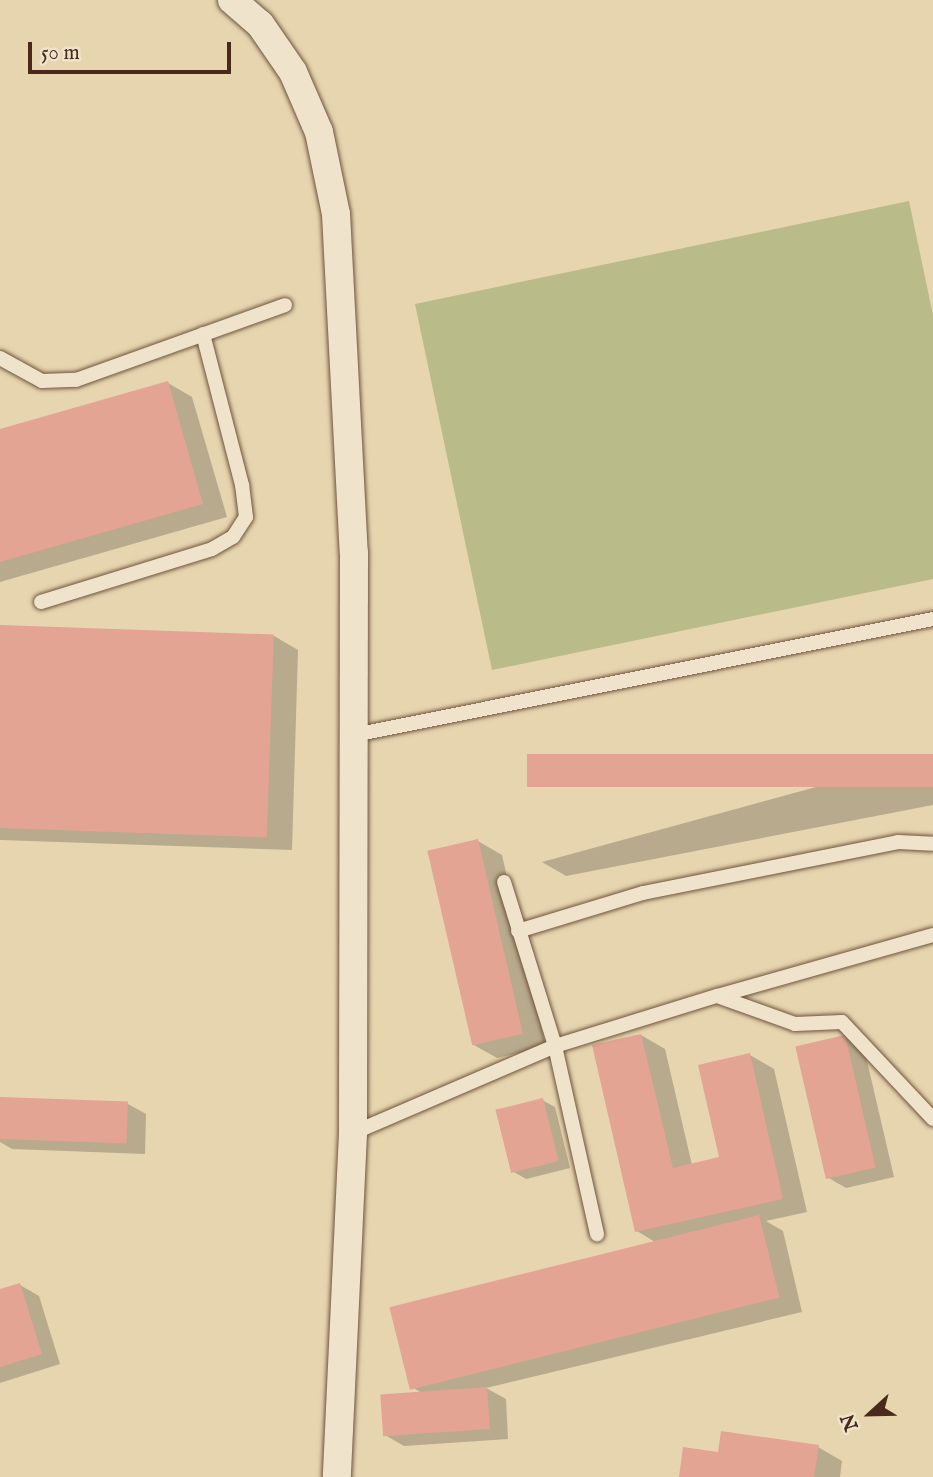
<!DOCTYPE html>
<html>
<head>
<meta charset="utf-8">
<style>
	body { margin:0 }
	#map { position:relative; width:933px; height:1477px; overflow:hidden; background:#e6d5af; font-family:"IM FELL English",serif }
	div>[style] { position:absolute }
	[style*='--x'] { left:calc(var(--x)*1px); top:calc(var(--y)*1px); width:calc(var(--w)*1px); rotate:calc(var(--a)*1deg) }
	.green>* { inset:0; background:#b9bc88 }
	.shadow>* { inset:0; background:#0003 }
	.building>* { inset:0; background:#e3a493; transform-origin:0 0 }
	.roads { filter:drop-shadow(0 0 2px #70543e) drop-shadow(0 0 2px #70543e) }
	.service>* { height:14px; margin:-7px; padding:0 7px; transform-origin:7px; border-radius:7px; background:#efe4cb }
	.minor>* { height:28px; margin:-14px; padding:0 14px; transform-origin:14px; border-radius:14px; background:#efe4cb }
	span { translate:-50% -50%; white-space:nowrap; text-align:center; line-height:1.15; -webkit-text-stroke:7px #efe4cb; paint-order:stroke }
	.north { position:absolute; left:835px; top:1379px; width:70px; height:70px; -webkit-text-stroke:5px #efe4cb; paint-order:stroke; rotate:248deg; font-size:19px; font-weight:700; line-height:28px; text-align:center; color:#492919 }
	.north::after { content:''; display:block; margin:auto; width:24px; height:32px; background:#492919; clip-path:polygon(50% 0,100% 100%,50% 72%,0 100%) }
	.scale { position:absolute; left:28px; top:42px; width:203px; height:32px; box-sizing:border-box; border:4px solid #492919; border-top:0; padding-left:9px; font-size:21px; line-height:24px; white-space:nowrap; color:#492919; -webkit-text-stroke:5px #efe4cb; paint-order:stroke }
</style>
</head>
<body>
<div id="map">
	<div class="green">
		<div style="clip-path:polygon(909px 201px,933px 315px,933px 579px,492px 670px,415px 304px)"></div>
	</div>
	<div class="shadow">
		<div style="clip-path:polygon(168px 383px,192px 397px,227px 517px,0 582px,0 431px)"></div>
		<div style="clip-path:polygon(0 627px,274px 636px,298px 650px,292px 850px,0 840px)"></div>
		<div style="clip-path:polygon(933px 755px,933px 805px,566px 876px,542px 862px)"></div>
		<div style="clip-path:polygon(478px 841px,502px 855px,546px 1047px,497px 1058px,472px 1044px)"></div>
		<div style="clip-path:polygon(641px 1035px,665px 1049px,692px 1165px,721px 1158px,750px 1055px,774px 1069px,807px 1212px,766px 1221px,783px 1231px,802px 1312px,486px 1388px,506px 1399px,508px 1439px,404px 1446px,385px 1435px,422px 1393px,410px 1386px,655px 1242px,637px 1231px)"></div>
		<div style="clip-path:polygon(845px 1037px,864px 1048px,894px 1177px,846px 1188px,827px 1177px)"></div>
		<div style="clip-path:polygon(0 1098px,128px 1104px,146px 1114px,145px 1154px,12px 1149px,0 1142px)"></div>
		<div style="clip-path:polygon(542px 1100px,555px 1107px,570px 1168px,526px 1179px,514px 1172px)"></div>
		<div style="clip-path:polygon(20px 1285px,39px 1296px,60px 1364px,0 1383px,0 1291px)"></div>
		<div style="clip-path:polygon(818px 1447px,842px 1461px,840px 1477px,680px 1477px,719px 1454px)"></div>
	</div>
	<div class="building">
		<div style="clip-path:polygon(168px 381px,203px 504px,0 562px,0 429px)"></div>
		<div style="left:0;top:625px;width:274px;height:203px;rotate:2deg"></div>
		<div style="left:933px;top:754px;width:33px;height:406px;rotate:90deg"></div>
		<div style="left:478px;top:839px;width:200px;height:52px;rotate:77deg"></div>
		<div style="clip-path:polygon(641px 1034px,673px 1168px,719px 1157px,698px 1065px,750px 1053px,783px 1199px,635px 1232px,592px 1045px)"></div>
		<div style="left:845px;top:1035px;width:136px;height:51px;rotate:77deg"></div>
		<div style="left:0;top:1097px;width:128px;height:42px;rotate:2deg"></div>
		<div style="left:543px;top:1098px;width:65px;height:49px;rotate:76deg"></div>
		<div style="left:759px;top:1215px;width:85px;height:381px;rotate:76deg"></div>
		<div style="clip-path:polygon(20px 1283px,42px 1354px,0 1367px,0 1289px)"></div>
		<div style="left:487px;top:1387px;width:42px;height:107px;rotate:86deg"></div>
		<div style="clip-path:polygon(721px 1431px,819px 1445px,814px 1477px,679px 1477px,683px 1447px,718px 1452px)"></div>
	</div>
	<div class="roads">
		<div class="service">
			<div style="--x:0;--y:358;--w:48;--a:28.7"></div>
			<div style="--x:42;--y:381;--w:34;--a:-2"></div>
			<div style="--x:76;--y:380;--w:222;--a:-19.7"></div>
			<div style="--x:41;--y:602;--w:179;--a:-17.2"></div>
			<div style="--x:212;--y:549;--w:24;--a:-30"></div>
			<div style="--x:233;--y:537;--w:24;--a:-57"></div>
			<div style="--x:246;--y:517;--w:32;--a:-97"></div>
			<div style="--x:242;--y:485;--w:156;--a:-104.5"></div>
			<div style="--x:354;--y:735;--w:591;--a:-11.33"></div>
			<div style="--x:504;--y:882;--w:172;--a:72.7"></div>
			<div style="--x:555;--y:1046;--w:193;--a:77.4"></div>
			<div style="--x:518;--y:931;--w:131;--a:-16.9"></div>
			<div style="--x:643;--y:893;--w:260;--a:-11.3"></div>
			<div style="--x:898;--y:842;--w:35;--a:3"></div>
			<div style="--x:933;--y:935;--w:224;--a:164.2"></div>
			<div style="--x:717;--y:996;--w:83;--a:19.7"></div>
			<div style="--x:795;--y:1024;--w:47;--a:-2.4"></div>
			<div style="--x:842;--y:1022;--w:133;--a:46.8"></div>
			<div style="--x:353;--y:1133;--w:220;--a:-23.3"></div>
			<div style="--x:555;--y:1046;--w:170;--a:-17.2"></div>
		</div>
		<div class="minor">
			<div style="--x:232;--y:0;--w:37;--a:41"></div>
			<div style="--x:260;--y:24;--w:58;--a:55.5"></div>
			<div style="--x:293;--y:72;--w:65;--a:66.6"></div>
			<div style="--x:319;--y:132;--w:84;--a:78.3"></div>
			<div style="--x:336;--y:214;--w:339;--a:87"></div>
			<div style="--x:354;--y:553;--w:580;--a:90.1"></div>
			<div style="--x:353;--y:1133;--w:344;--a:92.7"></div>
		</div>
	</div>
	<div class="north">N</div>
	<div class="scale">50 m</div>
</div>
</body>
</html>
